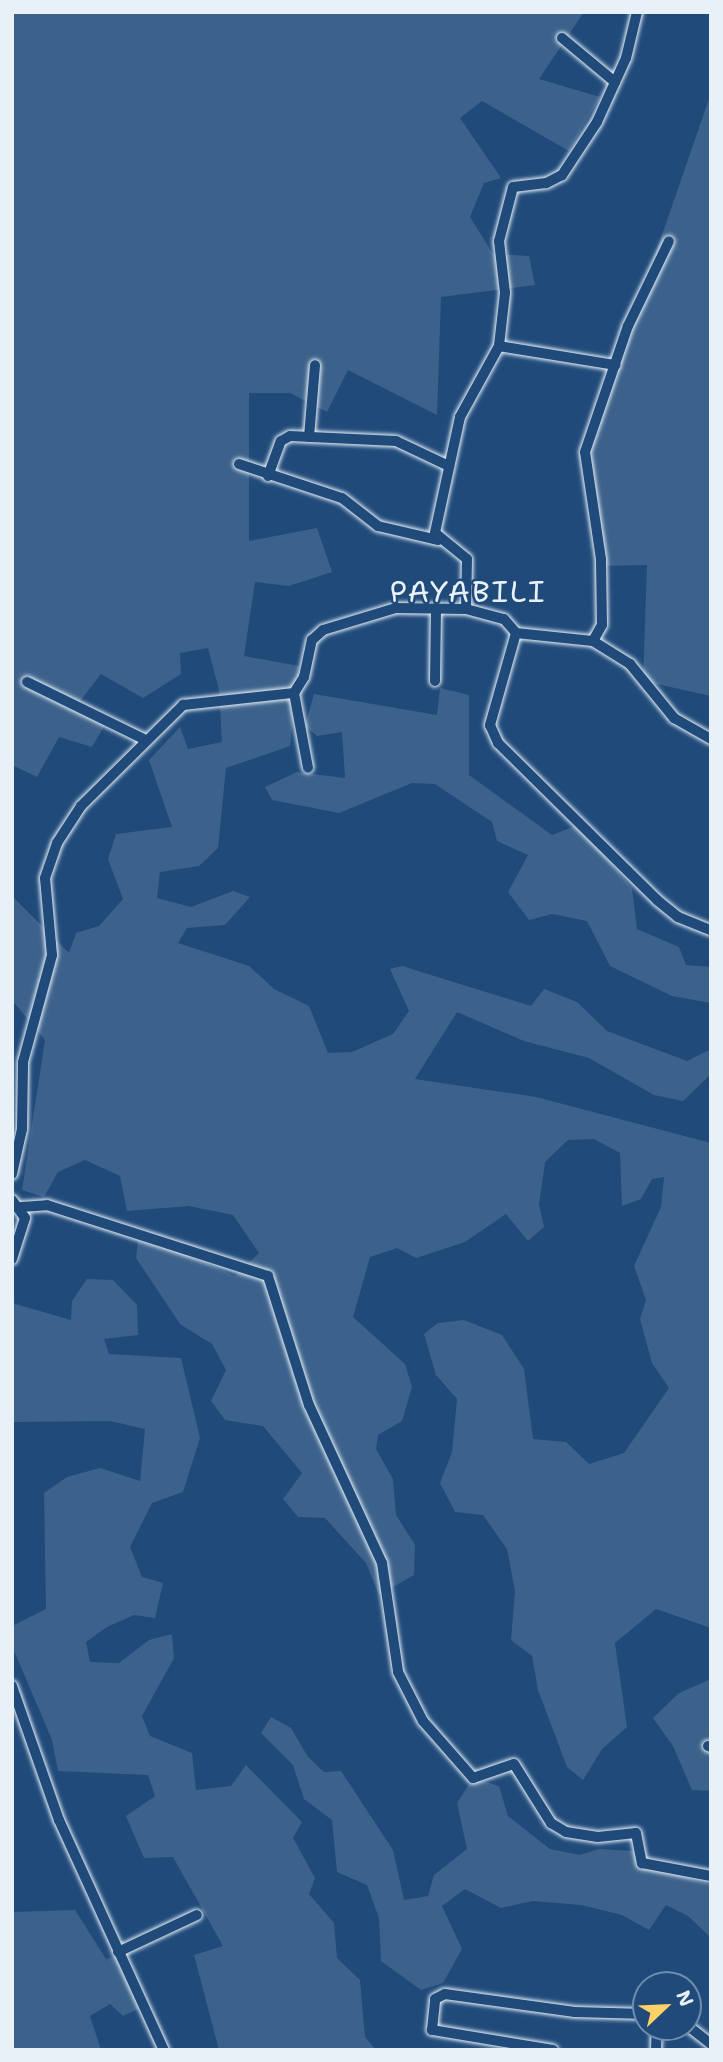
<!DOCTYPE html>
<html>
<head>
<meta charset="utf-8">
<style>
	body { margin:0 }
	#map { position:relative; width:723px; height:2062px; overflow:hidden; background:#1f4a7a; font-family:"Shantell Sans",sans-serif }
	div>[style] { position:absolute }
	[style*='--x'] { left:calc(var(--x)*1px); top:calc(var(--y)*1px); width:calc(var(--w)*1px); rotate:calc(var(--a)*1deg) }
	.green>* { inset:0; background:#3c628c }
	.roads { filter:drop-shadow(0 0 2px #e8f1f8) drop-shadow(0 0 2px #e8f1f8) }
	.street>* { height:10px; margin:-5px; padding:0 5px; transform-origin:5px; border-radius:5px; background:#1f4a7a }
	span { translate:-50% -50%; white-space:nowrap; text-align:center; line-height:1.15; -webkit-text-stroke:5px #1f4a7a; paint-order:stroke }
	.quarter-label { font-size:30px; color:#e8f1f8; letter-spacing:2px }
	.frame { position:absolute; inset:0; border:14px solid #e8f1f8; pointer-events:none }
	.north { position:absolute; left:632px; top:1971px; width:70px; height:70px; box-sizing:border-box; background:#1f4a7a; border:2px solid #6f8dac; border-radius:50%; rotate:67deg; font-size:19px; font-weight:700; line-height:28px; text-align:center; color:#e8f1f8 }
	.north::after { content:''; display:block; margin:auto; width:24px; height:32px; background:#ffd166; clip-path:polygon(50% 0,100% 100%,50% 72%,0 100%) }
</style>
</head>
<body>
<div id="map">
	<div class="green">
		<div style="clip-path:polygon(12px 12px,584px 12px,539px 79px,600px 97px,569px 151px,482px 101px,460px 118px,501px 178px,484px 183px,470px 217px,493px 254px,529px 256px,535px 285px,441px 297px,437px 415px,348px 370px,327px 412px,290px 393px,249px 393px,249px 541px,317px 528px,332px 572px,289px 586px,255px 582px,244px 656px,299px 666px,290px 746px,226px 768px,218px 848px,199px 866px,160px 872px,157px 898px,191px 907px,233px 891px,250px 897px,225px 925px,187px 928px,178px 943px,249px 966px,274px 989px,309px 1006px,328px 1053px,352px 1052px,393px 1034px,409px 1011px,390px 969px,402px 966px,531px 1006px,544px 989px,577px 1002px,607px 1031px,687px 1061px,711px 1049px,711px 1074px,683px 1101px,654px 1095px,589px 1058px,524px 1041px,457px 1012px,415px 1079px,536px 1097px,711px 1143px,711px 1628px,656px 1609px,615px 1643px,627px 1727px,602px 1749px,583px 1780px,567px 1767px,538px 1690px,532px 1656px,511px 1640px,515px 1591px,507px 1549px,483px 1515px,455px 1512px,440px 1483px,452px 1452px,457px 1399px,436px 1375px,424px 1334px,438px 1323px,464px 1320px,502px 1335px,524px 1369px,533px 1439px,566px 1442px,589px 1464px,624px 1453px,669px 1388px,652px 1363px,640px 1319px,646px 1300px,634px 1266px,661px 1207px,664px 1177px,652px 1179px,641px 1199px,622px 1206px,620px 1153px,594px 1139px,568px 1140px,545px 1162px,539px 1205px,544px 1227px,528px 1241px,506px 1214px,465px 1242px,416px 1258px,397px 1248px,370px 1257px,353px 1317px,405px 1364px,412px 1387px,402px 1421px,378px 1435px,376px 1449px,393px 1479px,396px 1515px,415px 1545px,414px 1575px,379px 1595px,366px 1563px,325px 1518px,298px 1517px,283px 1499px,302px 1473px,263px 1426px,225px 1420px,211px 1401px,226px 1370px,212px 1344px,180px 1324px,136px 1258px,138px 1241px,162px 1244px,235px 1276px,259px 1253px,233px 1215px,189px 1206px,127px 1211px,120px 1176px,85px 1160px,58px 1172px,44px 1197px,22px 1190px,45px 1040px,12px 1000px,12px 896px,69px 953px,76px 933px,99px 926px,123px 899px,108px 859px,116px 834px,172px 827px,149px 760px,180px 727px,188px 749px,222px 742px,219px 690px,208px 648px,180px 653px,181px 674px,143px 698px,101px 674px,77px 705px,106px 723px,92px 747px,59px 737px,37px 777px,12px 765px)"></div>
		<div style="clip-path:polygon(711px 93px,711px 696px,643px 681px,647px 565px,600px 566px,599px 503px,584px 461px)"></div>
		<div style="clip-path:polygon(440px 688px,469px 695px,469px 775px,552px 835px,578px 825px,632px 888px,637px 929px,679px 947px,686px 965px,711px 967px,711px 1003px,672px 996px,610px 966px,587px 921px,552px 914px,529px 920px,508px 892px,528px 855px,497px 841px,492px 822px,435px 784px,412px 783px,339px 813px,272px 800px,265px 787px,297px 772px,345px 778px,342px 732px,317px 736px,305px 726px,314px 694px,437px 715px)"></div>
		<div style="clip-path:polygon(87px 1279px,113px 1280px,137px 1305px,138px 1335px,104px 1339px,109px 1354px,181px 1358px,200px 1438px,183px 1492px,152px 1503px,130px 1547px,142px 1577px,163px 1583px,155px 1618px,134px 1615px,107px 1627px,86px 1642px,90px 1662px,119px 1663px,149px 1640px,172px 1634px,174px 1658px,142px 1716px,150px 1736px,192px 1753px,196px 1790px,231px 1786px,246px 1765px,302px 1822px,293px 1838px,315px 1878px,309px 1894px,334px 1923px,337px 1958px,360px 1980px,365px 2037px,376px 2050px,219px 2050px,194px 1955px,223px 1946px,173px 1857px,144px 1858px,126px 1816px,155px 1796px,148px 1775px,58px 1771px,52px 1740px,12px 1646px,12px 1626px,46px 1609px,44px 1493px,67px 1477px,100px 1468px,140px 1481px,145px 1429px,110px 1421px,12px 1422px,12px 1303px,71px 1320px,72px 1301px)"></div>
		<div style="clip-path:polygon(711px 1679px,711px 1791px,692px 1790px,673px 1746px,653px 1718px,679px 1693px)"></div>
		<div style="clip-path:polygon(271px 1717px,291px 1728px,308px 1757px,324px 1772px,341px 1771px,393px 1850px,404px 1900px,428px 1896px,434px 1875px,467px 1849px,457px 1803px,473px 1778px,499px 1786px,508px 1816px,550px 1849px,580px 1855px,599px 1849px,634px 1851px,643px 1865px,711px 1885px,711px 1938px,688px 1916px,666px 1905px,649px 1930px,622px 1915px,581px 1905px,533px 1901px,501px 1908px,465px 1889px,442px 1906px,462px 1949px,443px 1983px,421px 1990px,381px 1961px,379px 1918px,367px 1885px,337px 1872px,332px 1820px,304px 1799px,293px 1765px,261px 1733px)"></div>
		<div style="clip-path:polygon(75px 1910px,106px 1959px,120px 1955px,144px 2006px,123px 2016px,110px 2004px,90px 2016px,101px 2050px,12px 2050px,12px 1912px)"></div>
	</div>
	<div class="roads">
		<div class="street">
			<div style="--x:637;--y:12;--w:47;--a:103.4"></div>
			<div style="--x:626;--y:58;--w:70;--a:114.4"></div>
			<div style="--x:597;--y:122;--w:64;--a:123.4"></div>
			<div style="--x:562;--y:175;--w:18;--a:153"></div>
			<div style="--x:546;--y:183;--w:33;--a:173"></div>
			<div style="--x:513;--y:187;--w:56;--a:104.5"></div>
			<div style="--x:499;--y:241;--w:52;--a:83.4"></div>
			<div style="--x:505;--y:293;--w:53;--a:96.5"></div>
			<div style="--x:499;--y:346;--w:81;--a:118.8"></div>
			<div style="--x:460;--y:417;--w:119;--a:102.2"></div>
			<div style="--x:435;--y:533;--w:41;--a:39.1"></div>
			<div style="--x:467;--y:559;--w:50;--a:91.1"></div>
			<div style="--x:466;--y:609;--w:39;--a:15"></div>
			<div style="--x:504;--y:619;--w:18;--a:49"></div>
			<div style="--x:516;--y:633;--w:96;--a:105.8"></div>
			<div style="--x:490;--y:725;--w:20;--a:66"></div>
			<div style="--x:498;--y:743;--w:223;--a:44.6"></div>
			<div style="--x:657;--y:900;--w:27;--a:39"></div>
			<div style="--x:678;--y:917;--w:35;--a:22"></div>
			<div style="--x:562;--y:38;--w:69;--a:39.7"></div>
			<div style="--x:499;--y:346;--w:118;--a:9.3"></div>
			<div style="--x:309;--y:437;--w:72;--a:-85.2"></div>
			<div style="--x:239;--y:464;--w:108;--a:18.3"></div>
			<div style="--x:342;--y:498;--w:46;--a:37.9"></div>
			<div style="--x:378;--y:526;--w:62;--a:13.1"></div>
			<div style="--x:268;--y:476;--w:37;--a:-70"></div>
			<div style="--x:281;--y:441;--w:10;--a:-29"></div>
			<div style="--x:290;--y:436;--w:106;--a:2.7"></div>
			<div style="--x:396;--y:441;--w:59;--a:25.3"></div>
			<div style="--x:516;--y:633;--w:77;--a:5.9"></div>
			<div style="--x:593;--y:641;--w:44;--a:31.9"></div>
			<div style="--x:630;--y:664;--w:70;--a:50.8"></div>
			<div style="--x:674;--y:718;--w:43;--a:29.6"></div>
			<div style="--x:593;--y:641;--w:18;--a:-61"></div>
			<div style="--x:602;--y:625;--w:66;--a:-90.9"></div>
			<div style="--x:601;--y:559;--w:108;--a:-98.5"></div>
			<div style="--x:585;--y:452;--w:133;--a:-71.2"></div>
			<div style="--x:628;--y:326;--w:94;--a:-64.2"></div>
			<div style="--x:435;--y:681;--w:73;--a:-89.2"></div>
			<div style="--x:27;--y:682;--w:130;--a:26"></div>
			<div style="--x:294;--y:693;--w:76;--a:79.4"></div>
			<div style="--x:12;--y:1174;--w:46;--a:-77.5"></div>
			<div style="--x:22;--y:1129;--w:67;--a:-89.1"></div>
			<div style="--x:23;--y:1062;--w:111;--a:-74.8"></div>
			<div style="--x:52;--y:955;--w:77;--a:-95.2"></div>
			<div style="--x:45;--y:878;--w:37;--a:-71"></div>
			<div style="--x:57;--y:843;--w:44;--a:-57"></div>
			<div style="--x:81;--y:806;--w:144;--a:-44.7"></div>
			<div style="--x:183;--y:705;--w:112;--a:-6.2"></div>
			<div style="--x:294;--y:693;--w:19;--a:-58"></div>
			<div style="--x:304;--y:677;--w:38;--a:-78"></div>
			<div style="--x:312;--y:640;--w:15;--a:-42"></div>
			<div style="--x:323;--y:630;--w:76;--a:-16.8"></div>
			<div style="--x:396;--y:608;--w:70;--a:0.8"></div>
			<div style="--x:12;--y:1200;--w:22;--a:54"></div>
			<div style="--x:25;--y:1218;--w:43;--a:107.6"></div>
			<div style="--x:21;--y:1207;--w:26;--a:-4"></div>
			<div style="--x:47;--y:1205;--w:232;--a:17.8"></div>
			<div style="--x:268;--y:1276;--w:135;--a:72.4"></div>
			<div style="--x:309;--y:1405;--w:174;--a:65.2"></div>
			<div style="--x:382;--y:1563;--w:110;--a:81.6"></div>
			<div style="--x:398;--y:1672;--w:55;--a:63"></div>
			<div style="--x:423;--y:1721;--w:76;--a:48.7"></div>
			<div style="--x:473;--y:1778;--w:43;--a:-18.9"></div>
			<div style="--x:514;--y:1764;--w:70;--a:57.9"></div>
			<div style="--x:551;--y:1823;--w:17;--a:31"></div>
			<div style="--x:566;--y:1832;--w:32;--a:9"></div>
			<div style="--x:598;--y:1837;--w:38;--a:-6"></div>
			<div style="--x:636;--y:1833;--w:31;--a:79"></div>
			<div style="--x:642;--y:1863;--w:70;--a:10.7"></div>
			<div style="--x:12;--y:1686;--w:142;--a:70.7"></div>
			<div style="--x:59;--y:1820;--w:253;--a:65.5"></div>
			<div style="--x:708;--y:1746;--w:3;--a:18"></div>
			<div style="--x:118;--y:1952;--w:87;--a:-25.1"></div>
			<div style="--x:688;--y:2026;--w:29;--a:38"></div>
			<div style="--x:553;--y:2050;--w:123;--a:-170.6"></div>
			<div style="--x:432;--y:2030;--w:31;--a:-84"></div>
			<div style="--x:435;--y:1999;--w:11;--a:-27"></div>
			<div style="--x:445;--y:1994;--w:131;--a:7.9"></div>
			<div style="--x:575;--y:2012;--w:71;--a:1.6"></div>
			<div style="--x:656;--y:2050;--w:23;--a:-88"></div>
		</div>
	</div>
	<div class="quarter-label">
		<span style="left:468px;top:592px">PAYABILI</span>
	</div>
	<div class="frame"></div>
	<div class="north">N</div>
</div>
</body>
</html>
